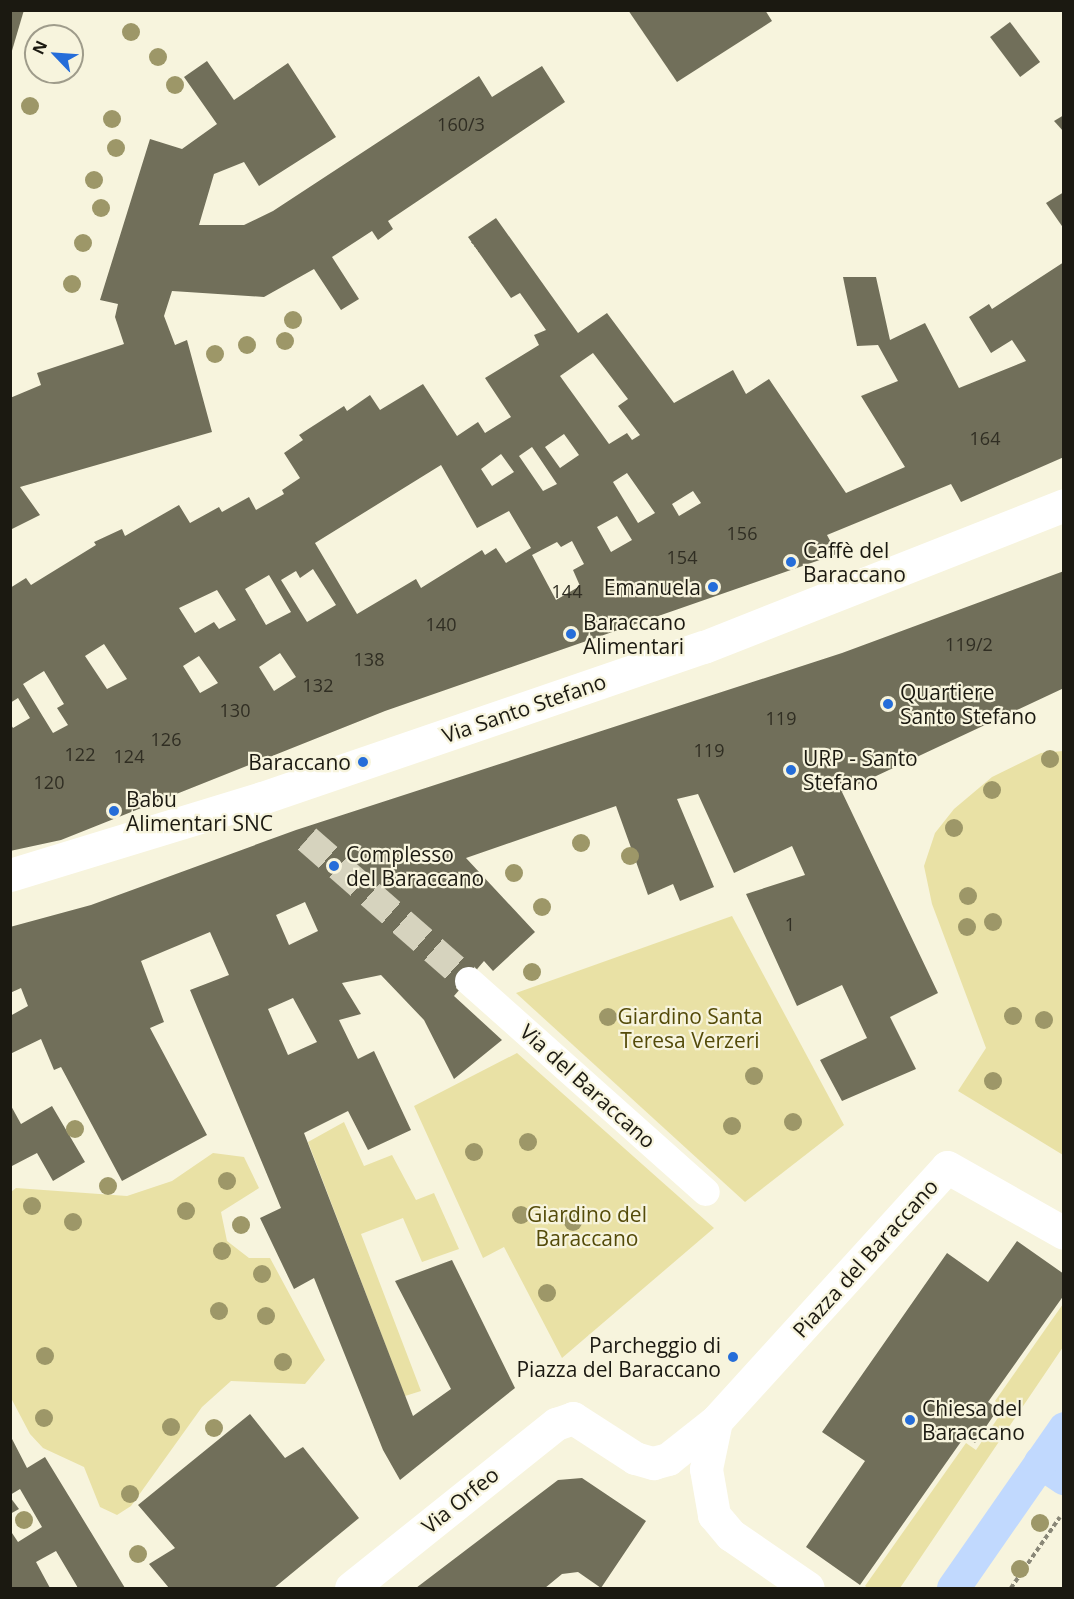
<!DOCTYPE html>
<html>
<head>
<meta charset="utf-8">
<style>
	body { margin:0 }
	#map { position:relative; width:1074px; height:1599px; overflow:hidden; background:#f7f4dd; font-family:"Open Sans",sans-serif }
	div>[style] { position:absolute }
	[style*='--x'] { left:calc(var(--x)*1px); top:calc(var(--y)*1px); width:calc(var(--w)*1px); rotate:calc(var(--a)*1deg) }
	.green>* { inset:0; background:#e9e1a5 }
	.building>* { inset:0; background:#716f5a; transform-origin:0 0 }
	.pedestrian-tunnel>* { height:28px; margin-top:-14px; transform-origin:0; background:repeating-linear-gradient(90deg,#d6d3be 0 28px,transparent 0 42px) }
	.path>* { height:4px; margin-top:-2px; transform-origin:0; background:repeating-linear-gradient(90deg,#898777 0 4.5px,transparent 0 7.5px) }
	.pedestrian>* { height:28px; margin:-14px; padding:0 14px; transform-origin:14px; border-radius:14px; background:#fff }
	.minor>* { height:33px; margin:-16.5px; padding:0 16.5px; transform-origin:16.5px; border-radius:16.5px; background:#fff }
	.tertiary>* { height:33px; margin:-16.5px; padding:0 16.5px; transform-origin:16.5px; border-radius:16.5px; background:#fff }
	.primary>* { height:33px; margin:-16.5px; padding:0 16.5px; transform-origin:16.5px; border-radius:16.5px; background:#c1d9fe }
	.trees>* { width:18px; height:18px; margin:-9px; border-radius:50%; background:#9d9768 }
	.dots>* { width:16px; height:16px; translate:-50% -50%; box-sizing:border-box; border:3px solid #f7f4dd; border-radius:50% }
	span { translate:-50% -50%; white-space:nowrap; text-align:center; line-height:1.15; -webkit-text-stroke:4.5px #f7f4dd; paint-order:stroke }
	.number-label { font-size:18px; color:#302e23 }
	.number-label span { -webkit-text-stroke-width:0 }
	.poi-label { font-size:21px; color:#1b1911 }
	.left { translate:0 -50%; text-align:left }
	.right { translate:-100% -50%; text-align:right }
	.street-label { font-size:21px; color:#1b1911 }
	.park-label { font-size:21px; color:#544b09 }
	.frame { position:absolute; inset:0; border:12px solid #1b1911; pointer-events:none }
	.north { position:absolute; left:24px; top:24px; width:60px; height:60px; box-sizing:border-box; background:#f7f4dd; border:2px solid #9f9c8b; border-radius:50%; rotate:295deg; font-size:16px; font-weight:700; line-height:24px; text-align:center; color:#1b1911 }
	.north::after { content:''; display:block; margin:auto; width:21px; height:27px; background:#256dd9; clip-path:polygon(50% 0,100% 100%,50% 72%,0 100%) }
</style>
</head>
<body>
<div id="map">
	<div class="green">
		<div style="clip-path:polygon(1063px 751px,1064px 751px,1063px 1155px,958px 1091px,986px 1048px,932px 904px,924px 866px,935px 833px,954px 809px,992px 777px,1041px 753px)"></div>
		<div style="clip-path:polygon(732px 916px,844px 1125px,745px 1202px,516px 993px)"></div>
		<div style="clip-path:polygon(517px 1053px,714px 1228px,562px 1358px,504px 1247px,483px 1258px,414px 1106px)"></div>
		<div style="clip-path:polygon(344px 1122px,364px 1166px,392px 1155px,416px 1200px,434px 1193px,459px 1249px,422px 1262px,403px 1218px,361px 1234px,421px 1391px,405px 1396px,308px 1142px)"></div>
		<div style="clip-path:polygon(213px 1153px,244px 1157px,259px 1188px,221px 1212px,227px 1241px,249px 1258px,270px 1258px,325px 1360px,305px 1384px,231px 1381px,202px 1407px,131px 1506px,117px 1515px,100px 1507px,84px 1467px,43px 1448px,30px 1434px,11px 1398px,11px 1192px,16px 1188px,127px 1196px,172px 1181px)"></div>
		<div style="clip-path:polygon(1063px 1304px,1063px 1347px,900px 1588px,868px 1588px,865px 1586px,966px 1443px,976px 1450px,1004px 1409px,995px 1401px)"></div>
	</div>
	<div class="building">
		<div style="clip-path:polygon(10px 10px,24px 10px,11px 54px,10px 53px)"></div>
		<div style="clip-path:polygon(628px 10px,765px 10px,772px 21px,677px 82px)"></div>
		<div style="left:1010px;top:22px;width:50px;height:25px;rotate:53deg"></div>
		<div style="clip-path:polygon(207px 61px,234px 100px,288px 63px,336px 137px,259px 186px,244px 162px,214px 174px,199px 225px,244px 225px,273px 211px,479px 76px,492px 97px,542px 66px,565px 102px,388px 221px,393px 229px,378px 240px,372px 231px,332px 257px,359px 299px,341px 310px,314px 269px,264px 297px,172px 291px,164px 316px,175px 345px,187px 340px,212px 432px,20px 487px,40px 515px,10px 530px,10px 398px,41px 385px,37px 373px,124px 344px,115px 317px,118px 304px,100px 300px,150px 139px,182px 149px,217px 124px,184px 77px)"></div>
		<div style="clip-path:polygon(1064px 115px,1064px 132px,1054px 121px)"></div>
		<div style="clip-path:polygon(1064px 192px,1064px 229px,1046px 203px)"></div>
		<div style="clip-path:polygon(evenodd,496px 218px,578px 333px,607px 313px,674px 403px,733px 370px,746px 394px,769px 379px,846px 493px,905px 467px,861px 396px,898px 381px,878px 345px,857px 346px,843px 277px,876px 277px,890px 340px,925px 323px,959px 388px,1026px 361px,1012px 340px,991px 353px,969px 317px,989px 304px,992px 309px,1064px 262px,1064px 457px,961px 502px,951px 484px,827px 535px,837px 554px,385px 711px,61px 840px,10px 851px,10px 723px,13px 728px,30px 718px,18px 698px,10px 703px,10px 588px,26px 578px,31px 585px,96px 545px,94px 542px,122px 529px,125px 536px,179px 505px,190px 523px,219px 507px,222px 512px,249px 497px,256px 510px,284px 494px,282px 490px,300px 478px,284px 453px,303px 440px,299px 435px,344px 406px,347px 411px,370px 395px,380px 410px,423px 384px,457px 436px,478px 422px,485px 433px,511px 417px,485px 378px,539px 345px,534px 335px,546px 330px,520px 293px,511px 298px,468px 237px,496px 218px,593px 353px,628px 399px,618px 406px,640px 435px,632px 440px,627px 433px,609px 444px,560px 376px,593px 353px,496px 218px,564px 434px,579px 455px,560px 468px,545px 447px,564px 434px,496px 218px,532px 447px,557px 484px,543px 491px,519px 456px,532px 447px,496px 218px,501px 454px,514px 472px,492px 486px,481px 469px,501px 454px,496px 218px,441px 465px,477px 528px,509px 511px,531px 548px,506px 563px,496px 548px,485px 555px,482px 550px,421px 588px,416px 579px,357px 614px,315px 543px,441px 465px,496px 218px,627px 473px,655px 513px,638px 523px,613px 482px,627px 473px,496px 218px,693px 491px,701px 503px,679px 516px,672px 504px,693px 491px,496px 218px,617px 516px,632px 540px,611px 552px,597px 527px,617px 516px,496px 218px,572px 541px,584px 564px,573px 570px,580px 586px,556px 600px,532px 555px,557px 542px,561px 547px,572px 541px,496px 218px,313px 569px,336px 605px,307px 622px,281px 580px,296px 571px,300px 578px,313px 569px,496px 218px,269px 575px,291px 612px,266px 625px,245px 589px,269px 575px,496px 218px,217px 590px,236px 620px,219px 629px,214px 622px,195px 633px,179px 608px,217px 590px,496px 218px,104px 644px,127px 679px,107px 689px,85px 656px,104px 644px,496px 218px,280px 653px,296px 677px,274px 691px,259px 667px,280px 653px,496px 218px,199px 656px,218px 683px,200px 693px,183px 666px,199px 656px,496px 218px,44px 671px,64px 704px,57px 708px,68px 725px,53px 733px,23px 684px,44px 671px)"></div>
		<div style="clip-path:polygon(evenodd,1064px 571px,1064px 688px,842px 792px,938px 993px,890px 1017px,916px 1069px,842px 1101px,820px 1060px,867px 1038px,842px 985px,797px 1006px,746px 894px,805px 875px,792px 846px,734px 873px,698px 794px,677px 799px,714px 887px,680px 901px,673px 884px,648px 895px,616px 806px,466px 858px,535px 932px,493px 971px,484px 961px,454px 996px,502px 1040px,454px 1079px,424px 1020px,381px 975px,342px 983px,361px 1014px,339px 1020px,358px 1059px,374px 1051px,411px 1130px,368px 1150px,348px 1111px,304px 1133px,413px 1416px,451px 1389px,395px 1281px,452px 1260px,515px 1388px,400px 1480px,383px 1450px,314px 1278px,294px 1289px,260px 1218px,281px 1208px,190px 990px,229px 975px,210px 932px,141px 961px,164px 1022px,150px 1028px,207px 1135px,122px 1181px,61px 1067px,54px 1070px,41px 1039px,10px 1054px,10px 1016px,28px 1006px,21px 988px,10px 993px,10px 927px,91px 905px,296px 830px,842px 653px,1064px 571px,305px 902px,318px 931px,289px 945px,276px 915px,305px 902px,1064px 571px,293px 998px,317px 1042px,288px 1055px,268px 1009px,293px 998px)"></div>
		<div style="clip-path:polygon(10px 1104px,21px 1124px,52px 1106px,85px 1162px,53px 1181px,37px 1153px,10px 1167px)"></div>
		<div style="clip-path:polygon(1017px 1241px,1064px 1274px,1064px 1295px,988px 1402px,998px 1409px,975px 1443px,965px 1436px,860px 1585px,806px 1547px,865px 1461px,822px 1432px,947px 1253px,988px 1282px)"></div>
		<div style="clip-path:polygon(250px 1414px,285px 1458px,303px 1447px,359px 1518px,274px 1588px,169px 1588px,149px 1564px,175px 1548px,138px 1505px)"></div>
		<div style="clip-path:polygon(10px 1435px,27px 1468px,45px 1457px,125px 1588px,78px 1588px,56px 1551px,36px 1562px,50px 1588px,10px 1588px,10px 1530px,18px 1542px,42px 1527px,20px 1489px,10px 1495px)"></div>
		<div style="clip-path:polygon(582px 1478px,646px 1521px,601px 1588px,578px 1572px,562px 1574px,545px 1588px,416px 1588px,558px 1480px)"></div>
		<div style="clip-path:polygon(10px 1497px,19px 1509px,10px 1514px)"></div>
	</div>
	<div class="pedestrian-tunnel">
		<div style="--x:307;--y:839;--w:215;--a:41.2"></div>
	</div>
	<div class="path">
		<div style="--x:1011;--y:1588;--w:86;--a:-55.4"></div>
	</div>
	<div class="pedestrian">
		<div style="--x:469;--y:981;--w:317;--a:41.7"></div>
	</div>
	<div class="minor">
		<div style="--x:716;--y:1421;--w:49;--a:101.8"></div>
		<div style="--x:706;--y:1469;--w:47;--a:80.1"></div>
		<div style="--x:714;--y:1515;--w:26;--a:50"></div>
		<div style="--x:731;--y:1535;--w:93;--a:34.5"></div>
		<div style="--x:351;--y:1588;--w:263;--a:-38.7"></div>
		<div style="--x:556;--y:1424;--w:18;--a:-19"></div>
		<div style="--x:573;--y:1418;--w:74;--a:32.8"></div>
		<div style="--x:635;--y:1458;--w:19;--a:16"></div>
		<div style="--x:653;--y:1463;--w:16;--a:-15"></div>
		<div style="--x:668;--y:1459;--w:61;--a:-38.4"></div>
		<div style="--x:716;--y:1421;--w:343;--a:-47.7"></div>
		<div style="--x:947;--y:1167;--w:134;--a:29.4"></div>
	</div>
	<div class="tertiary">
		<div style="--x:10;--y:875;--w:264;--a:-17"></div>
		<div style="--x:262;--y:798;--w:467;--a:-18.9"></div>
		<div style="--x:704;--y:647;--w:387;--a:-21.5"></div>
	</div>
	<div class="primary">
		<div style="--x:1040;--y:1462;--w:29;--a:34"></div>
		<div style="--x:953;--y:1588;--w:195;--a:-55.2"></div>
	</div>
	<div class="trees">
		<div style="left:131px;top:32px"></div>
		<div style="left:158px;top:57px"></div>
		<div style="left:175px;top:85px"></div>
		<div style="left:30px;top:106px"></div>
		<div style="left:112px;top:119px"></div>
		<div style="left:116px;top:148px"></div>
		<div style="left:94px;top:180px"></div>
		<div style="left:101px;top:208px"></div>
		<div style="left:83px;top:243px"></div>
		<div style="left:72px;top:284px"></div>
		<div style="left:293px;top:320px"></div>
		<div style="left:285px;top:341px"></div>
		<div style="left:247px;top:345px"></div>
		<div style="left:215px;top:354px"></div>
		<div style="left:1050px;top:759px"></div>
		<div style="left:992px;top:790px"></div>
		<div style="left:954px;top:828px"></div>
		<div style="left:581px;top:843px"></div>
		<div style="left:630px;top:856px"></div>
		<div style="left:514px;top:873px"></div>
		<div style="left:968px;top:896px"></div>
		<div style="left:542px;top:907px"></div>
		<div style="left:993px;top:922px"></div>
		<div style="left:967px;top:927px"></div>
		<div style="left:532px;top:972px"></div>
		<div style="left:1013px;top:1016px"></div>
		<div style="left:608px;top:1017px"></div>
		<div style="left:1044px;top:1020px"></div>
		<div style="left:754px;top:1076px"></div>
		<div style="left:993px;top:1081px"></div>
		<div style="left:793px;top:1122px"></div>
		<div style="left:732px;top:1126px"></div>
		<div style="left:75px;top:1129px"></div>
		<div style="left:528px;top:1142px"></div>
		<div style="left:474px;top:1152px"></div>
		<div style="left:227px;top:1181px"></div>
		<div style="left:108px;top:1186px"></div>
		<div style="left:32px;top:1206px"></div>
		<div style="left:186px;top:1211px"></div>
		<div style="left:521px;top:1215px"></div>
		<div style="left:73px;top:1222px"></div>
		<div style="left:573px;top:1222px"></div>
		<div style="left:241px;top:1225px"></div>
		<div style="left:222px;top:1251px"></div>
		<div style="left:262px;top:1274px"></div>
		<div style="left:547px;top:1293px"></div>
		<div style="left:219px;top:1311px"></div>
		<div style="left:266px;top:1316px"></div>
		<div style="left:45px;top:1356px"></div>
		<div style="left:283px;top:1362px"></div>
		<div style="left:44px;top:1418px"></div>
		<div style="left:171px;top:1427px"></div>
		<div style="left:214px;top:1428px"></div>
		<div style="left:130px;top:1494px"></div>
		<div style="left:24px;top:1520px"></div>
		<div style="left:1040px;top:1523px"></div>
		<div style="left:138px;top:1554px"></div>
		<div style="left:1020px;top:1569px"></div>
	</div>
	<div class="dots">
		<div style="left:791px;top:562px;background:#256dd9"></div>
		<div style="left:713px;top:587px;background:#256dd9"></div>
		<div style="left:571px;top:634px;background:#256dd9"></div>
		<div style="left:888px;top:704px;background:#256dd9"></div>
		<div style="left:363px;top:762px;background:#256dd9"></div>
		<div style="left:791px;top:770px;background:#256dd9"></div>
		<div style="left:114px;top:811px;background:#256dd9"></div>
		<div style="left:334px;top:866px;background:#256dd9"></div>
		<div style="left:733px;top:1357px;background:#256dd9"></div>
		<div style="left:910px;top:1420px;background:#256dd9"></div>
	</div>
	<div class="number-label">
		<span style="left:461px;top:124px">160/3</span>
		<span style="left:985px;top:438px">164</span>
		<span style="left:742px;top:533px">156</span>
		<span style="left:682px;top:557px">154</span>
		<span style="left:567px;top:591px">144</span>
		<span style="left:441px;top:624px">140</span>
		<span style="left:969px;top:644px">119/2</span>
		<span style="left:369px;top:659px">138</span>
		<span style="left:318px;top:685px">132</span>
		<span style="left:235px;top:710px">130</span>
		<span style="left:781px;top:718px">119</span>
		<span style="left:166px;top:739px">126</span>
		<span style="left:709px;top:750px">119</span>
		<span style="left:80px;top:754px">122</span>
		<span style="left:129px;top:756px">124</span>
		<span style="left:49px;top:782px">120</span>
		<span style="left:790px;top:924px">1</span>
	</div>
	<div class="poi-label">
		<span class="left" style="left:803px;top:562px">Caffè del<br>Baraccano</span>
		<span class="right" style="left:701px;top:587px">Emanuela</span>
		<span class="left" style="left:583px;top:634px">Baraccano<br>Alimentari</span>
		<span class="left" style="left:900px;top:704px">Quartiere<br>Santo Stefano</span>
		<span class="left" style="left:803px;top:770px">URP - Santo<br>Stefano</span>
		<span class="right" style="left:351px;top:762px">Baraccano</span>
		<span class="left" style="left:126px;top:811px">Babu<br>Alimentari SNC</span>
		<span class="left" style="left:346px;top:866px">Complesso<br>del Baraccano</span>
		<span class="right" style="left:721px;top:1357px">Parcheggio di<br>Piazza del Baraccano</span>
		<span class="left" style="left:922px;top:1420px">Chiesa del<br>Baraccano</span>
	</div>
	<div class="street-label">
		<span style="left:524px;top:708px;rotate:-19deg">Via Santo Stefano</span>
		<span style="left:588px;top:1086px;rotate:42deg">Via del Baraccano</span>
		<span style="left:865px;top:1258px;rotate:-48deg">Piazza del Baraccano</span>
		<span style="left:460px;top:1500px;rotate:-39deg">Via Orfeo</span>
	</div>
	<div class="park-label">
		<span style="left:690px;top:1028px">Giardino Santa<br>Teresa Verzeri</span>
		<span style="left:587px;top:1226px">Giardino del<br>Baraccano</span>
	</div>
	<div class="frame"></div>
	<div class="north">N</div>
</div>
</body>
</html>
